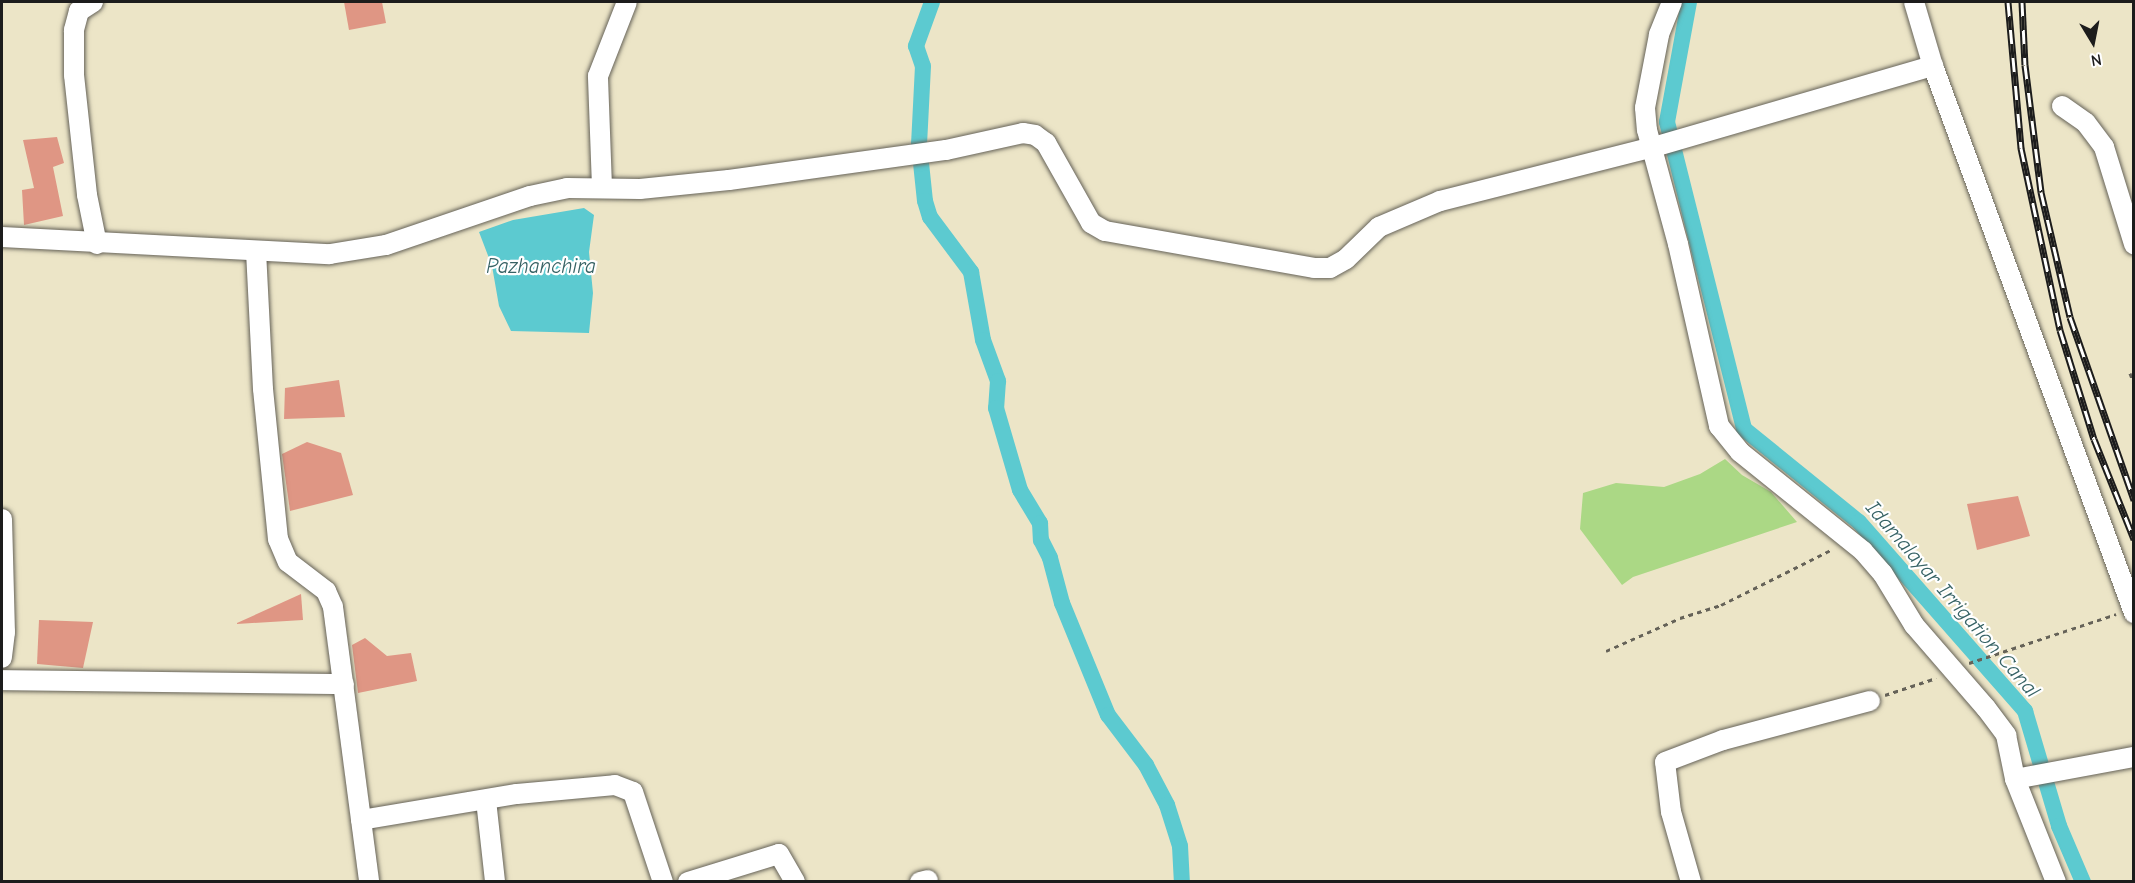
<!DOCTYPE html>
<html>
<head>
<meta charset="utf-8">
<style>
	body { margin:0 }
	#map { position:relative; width:2135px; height:883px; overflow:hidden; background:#ece5c7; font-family:"Comic Neue",sans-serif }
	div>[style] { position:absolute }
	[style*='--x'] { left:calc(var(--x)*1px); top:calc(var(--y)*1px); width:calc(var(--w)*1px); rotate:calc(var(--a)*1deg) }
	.green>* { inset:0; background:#abd885 }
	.water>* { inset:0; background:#5ccad0 }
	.canal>* { height:16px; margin:-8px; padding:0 8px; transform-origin:8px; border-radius:8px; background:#5ccad0 }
	.building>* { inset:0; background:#df9684 }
	.path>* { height:3px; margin-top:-1.5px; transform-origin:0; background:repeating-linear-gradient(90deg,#656258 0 4.5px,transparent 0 9px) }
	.roads { filter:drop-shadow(0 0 2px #656258) drop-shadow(0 0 2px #656258) }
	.street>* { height:20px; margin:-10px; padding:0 10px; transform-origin:10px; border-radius:10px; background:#fff }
	.rail>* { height:7px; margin-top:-3.5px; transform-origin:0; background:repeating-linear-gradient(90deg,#fff 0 14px,#1c1c1c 0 28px); box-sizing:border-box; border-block:2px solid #1c1c1c }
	span { translate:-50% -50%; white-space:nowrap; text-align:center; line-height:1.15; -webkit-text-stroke:4.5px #fff; paint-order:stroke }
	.water-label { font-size:21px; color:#366264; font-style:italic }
	.frame { position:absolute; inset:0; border:3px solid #1c1c1c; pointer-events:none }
	.north { position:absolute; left:2063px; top:12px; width:60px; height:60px; -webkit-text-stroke:4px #fff; paint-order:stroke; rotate:170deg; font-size:16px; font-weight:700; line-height:24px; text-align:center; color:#1c1c1c }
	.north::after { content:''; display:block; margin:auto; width:21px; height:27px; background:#1c1c1c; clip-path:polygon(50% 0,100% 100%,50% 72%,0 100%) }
</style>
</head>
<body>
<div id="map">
	<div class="green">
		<div style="clip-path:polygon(1725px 459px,1742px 475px,1771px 492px,1797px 522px,1633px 577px,1622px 585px,1580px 529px,1583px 493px,1616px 483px,1664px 487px,1700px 474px)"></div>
	</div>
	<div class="water">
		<div style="clip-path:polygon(584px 208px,594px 215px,589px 252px,593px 293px,589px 333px,511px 331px,499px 306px,492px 266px,479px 232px,513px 220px)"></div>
	</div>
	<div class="canal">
		<div style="--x:932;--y:2;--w:47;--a:110"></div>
		<div style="--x:916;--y:46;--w:21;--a:71"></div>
		<div style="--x:923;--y:66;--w:78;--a:92.9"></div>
		<div style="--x:919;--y:144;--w:57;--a:84"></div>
		<div style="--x:925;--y:201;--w:17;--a:73"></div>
		<div style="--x:930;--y:217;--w:69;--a:53.3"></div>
		<div style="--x:971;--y:272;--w:69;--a:80"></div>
		<div style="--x:983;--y:340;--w:44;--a:69.9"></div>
		<div style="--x:998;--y:381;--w:27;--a:94"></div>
		<div style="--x:996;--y:408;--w:85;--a:73.7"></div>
		<div style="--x:1020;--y:490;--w:39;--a:59"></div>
		<div style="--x:1040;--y:523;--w:17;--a:87"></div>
		<div style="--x:1041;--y:540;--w:20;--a:63"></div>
		<div style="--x:1050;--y:558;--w:47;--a:75.1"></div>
		<div style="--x:1062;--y:603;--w:121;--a:67.7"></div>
		<div style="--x:1108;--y:715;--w:63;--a:52.8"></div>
		<div style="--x:1146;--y:765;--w:45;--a:62.3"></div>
		<div style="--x:1167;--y:805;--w:43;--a:72.4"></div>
		<div style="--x:1180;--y:846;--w:36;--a:87"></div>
		<div style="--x:1689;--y:2;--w:122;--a:100.4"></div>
		<div style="--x:1667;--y:122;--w:317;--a:75.9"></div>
		<div style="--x:1744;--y:429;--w:148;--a:39"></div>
		<div style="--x:1859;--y:522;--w:252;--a:48.7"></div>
		<div style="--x:2025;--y:711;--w:120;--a:73.5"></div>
		<div style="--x:2059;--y:826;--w:61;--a:66.8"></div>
	</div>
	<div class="building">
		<div style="clip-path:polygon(344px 2px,382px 2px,386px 23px,349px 30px)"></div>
		<div style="clip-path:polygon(57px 137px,64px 163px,53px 167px,63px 216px,24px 225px,22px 190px,34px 188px,23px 140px)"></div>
		<div style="clip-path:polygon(339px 380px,345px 417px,284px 419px,285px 388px)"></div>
		<div style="clip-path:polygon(307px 442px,341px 453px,353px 495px,290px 511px,282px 454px)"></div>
		<div style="clip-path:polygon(2018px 496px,2030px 536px,1977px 550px,1967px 504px)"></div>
		<div style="clip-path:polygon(301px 594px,303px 620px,237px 624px,237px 623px)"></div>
		<div style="clip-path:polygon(39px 620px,93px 622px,83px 668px,37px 664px)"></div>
		<div style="clip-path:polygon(365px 638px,387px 656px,411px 653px,417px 681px,358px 693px,352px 645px)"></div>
	</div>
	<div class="path">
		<div style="--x:2130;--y:373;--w:12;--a:70"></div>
		<div style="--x:1606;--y:651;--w:81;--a:-24"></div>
		<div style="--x:1680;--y:618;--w:43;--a:-17.6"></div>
		<div style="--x:1721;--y:605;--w:125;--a:-26.6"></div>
		<div style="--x:1969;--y:663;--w:155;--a:-18.4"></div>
		<div style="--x:1885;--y:695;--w:54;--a:-18.4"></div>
	</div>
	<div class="roads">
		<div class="street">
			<div style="--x:93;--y:2;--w:17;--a:147"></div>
			<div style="--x:79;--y:11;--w:20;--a:105"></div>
			<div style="--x:74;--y:30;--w:45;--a:90"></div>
			<div style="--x:74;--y:75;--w:121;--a:83.8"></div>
			<div style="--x:87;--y:195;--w:50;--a:78.5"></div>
			<div style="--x:1672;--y:2;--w:35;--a:112"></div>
			<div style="--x:1659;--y:35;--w:74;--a:100.9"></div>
			<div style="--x:1645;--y:108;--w:22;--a:85"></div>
			<div style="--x:1647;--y:130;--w:118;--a:74.8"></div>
			<div style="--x:1678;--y:244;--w:187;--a:77.3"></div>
			<div style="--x:1719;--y:426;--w:33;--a:51"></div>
			<div style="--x:1740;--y:452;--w:158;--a:38.8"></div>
			<div style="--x:1863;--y:551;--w:30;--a:49"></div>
			<div style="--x:1883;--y:574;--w:60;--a:58.7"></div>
			<div style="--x:1914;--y:625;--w:110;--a:49.1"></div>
			<div style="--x:1986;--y:708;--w:34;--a:53"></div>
			<div style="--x:2006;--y:735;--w:45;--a:78.4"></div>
			<div style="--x:2015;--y:779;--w:111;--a:68.3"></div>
			<div style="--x:1914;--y:2;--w:67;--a:73.5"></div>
			<div style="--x:2062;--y:106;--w:29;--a:35"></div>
			<div style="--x:2086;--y:123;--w:30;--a:53"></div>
			<div style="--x:2104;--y:147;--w:102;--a:72.8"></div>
			<div style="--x:602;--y:187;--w:111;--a:-92.1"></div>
			<div style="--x:598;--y:76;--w:79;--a:-68.6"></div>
			<div style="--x:2;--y:237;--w:328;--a:3"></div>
			<div style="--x:330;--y:254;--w:57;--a:-9.1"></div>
			<div style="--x:386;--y:245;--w:152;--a:-18.8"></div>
			<div style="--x:530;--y:196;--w:38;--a:-12"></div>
			<div style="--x:567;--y:188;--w:73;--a:0.8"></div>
			<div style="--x:640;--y:189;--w:89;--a:-5.8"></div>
			<div style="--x:729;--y:180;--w:219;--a:-7.9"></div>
			<div style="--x:946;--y:150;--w:79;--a:-12.4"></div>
			<div style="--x:1023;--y:133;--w:12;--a:9"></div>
			<div style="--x:1035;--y:135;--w:14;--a:36"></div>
			<div style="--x:1046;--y:143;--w:92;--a:60.6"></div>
			<div style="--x:1091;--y:223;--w:16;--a:30"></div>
			<div style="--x:1105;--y:231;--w:212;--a:10"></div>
			<div style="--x:1314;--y:268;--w:16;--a:0"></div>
			<div style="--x:1330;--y:268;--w:18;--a:-29"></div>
			<div style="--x:1346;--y:259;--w:46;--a:-44.1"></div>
			<div style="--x:1379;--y:227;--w:66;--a:-23.1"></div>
			<div style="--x:1440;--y:201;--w:217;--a:-14.2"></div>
			<div style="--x:1650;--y:148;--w:295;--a:-16.2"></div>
			<div style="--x:1933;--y:66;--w:583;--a:69.82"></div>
			<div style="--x:256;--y:251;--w:138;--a:87.1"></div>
			<div style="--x:263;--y:389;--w:151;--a:84.3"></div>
			<div style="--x:278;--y:539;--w:25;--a:67"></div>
			<div style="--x:288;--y:562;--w:48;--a:37.3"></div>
			<div style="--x:326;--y:591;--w:17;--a:66"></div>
			<div style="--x:333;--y:607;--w:277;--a:82.5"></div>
			<div style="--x:2;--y:519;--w:113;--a:88.5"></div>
			<div style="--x:5;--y:632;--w:26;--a:97"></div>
			<div style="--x:2;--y:680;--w:342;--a:0.7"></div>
			<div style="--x:2015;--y:779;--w:121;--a:-10.5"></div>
			<div style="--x:486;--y:800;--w:82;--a:83.7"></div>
			<div style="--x:361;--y:820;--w:158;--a:-9.5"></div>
			<div style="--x:517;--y:794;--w:98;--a:-5.2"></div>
			<div style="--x:615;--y:785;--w:19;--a:21"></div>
			<div style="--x:633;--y:792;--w:95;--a:71.6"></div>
			<div style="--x:688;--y:882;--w:95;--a:-17.1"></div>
			<div style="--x:779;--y:854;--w:32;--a:60"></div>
			<div style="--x:920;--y:882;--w:8;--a:-14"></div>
			<div style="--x:1691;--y:882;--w:73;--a:-105.9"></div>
			<div style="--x:1671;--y:812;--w:50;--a:-96.8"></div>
			<div style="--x:1665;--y:762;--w:62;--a:-20.8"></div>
			<div style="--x:1723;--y:740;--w:152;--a:-14.9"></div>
		</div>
	</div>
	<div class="rail">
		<div style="--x:2008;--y:2;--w:147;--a:84.9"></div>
		<div style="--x:2021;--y:148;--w:186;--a:77.9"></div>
		<div style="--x:2060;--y:330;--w:114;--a:72.7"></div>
		<div style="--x:2094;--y:439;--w:108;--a:68.2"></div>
		<div style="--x:2022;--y:2;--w:63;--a:87.3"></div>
		<div style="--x:2025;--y:65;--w:128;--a:82.8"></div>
		<div style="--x:2041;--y:192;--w:128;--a:76.9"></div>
		<div style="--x:2070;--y:317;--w:194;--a:70.7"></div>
	</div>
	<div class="water-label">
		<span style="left:541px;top:266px">Pazhanchira</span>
		<span style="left:1953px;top:599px;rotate:49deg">Idamalayar Irrigation Canal</span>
	</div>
	<div class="frame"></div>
	<div class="north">N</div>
</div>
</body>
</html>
